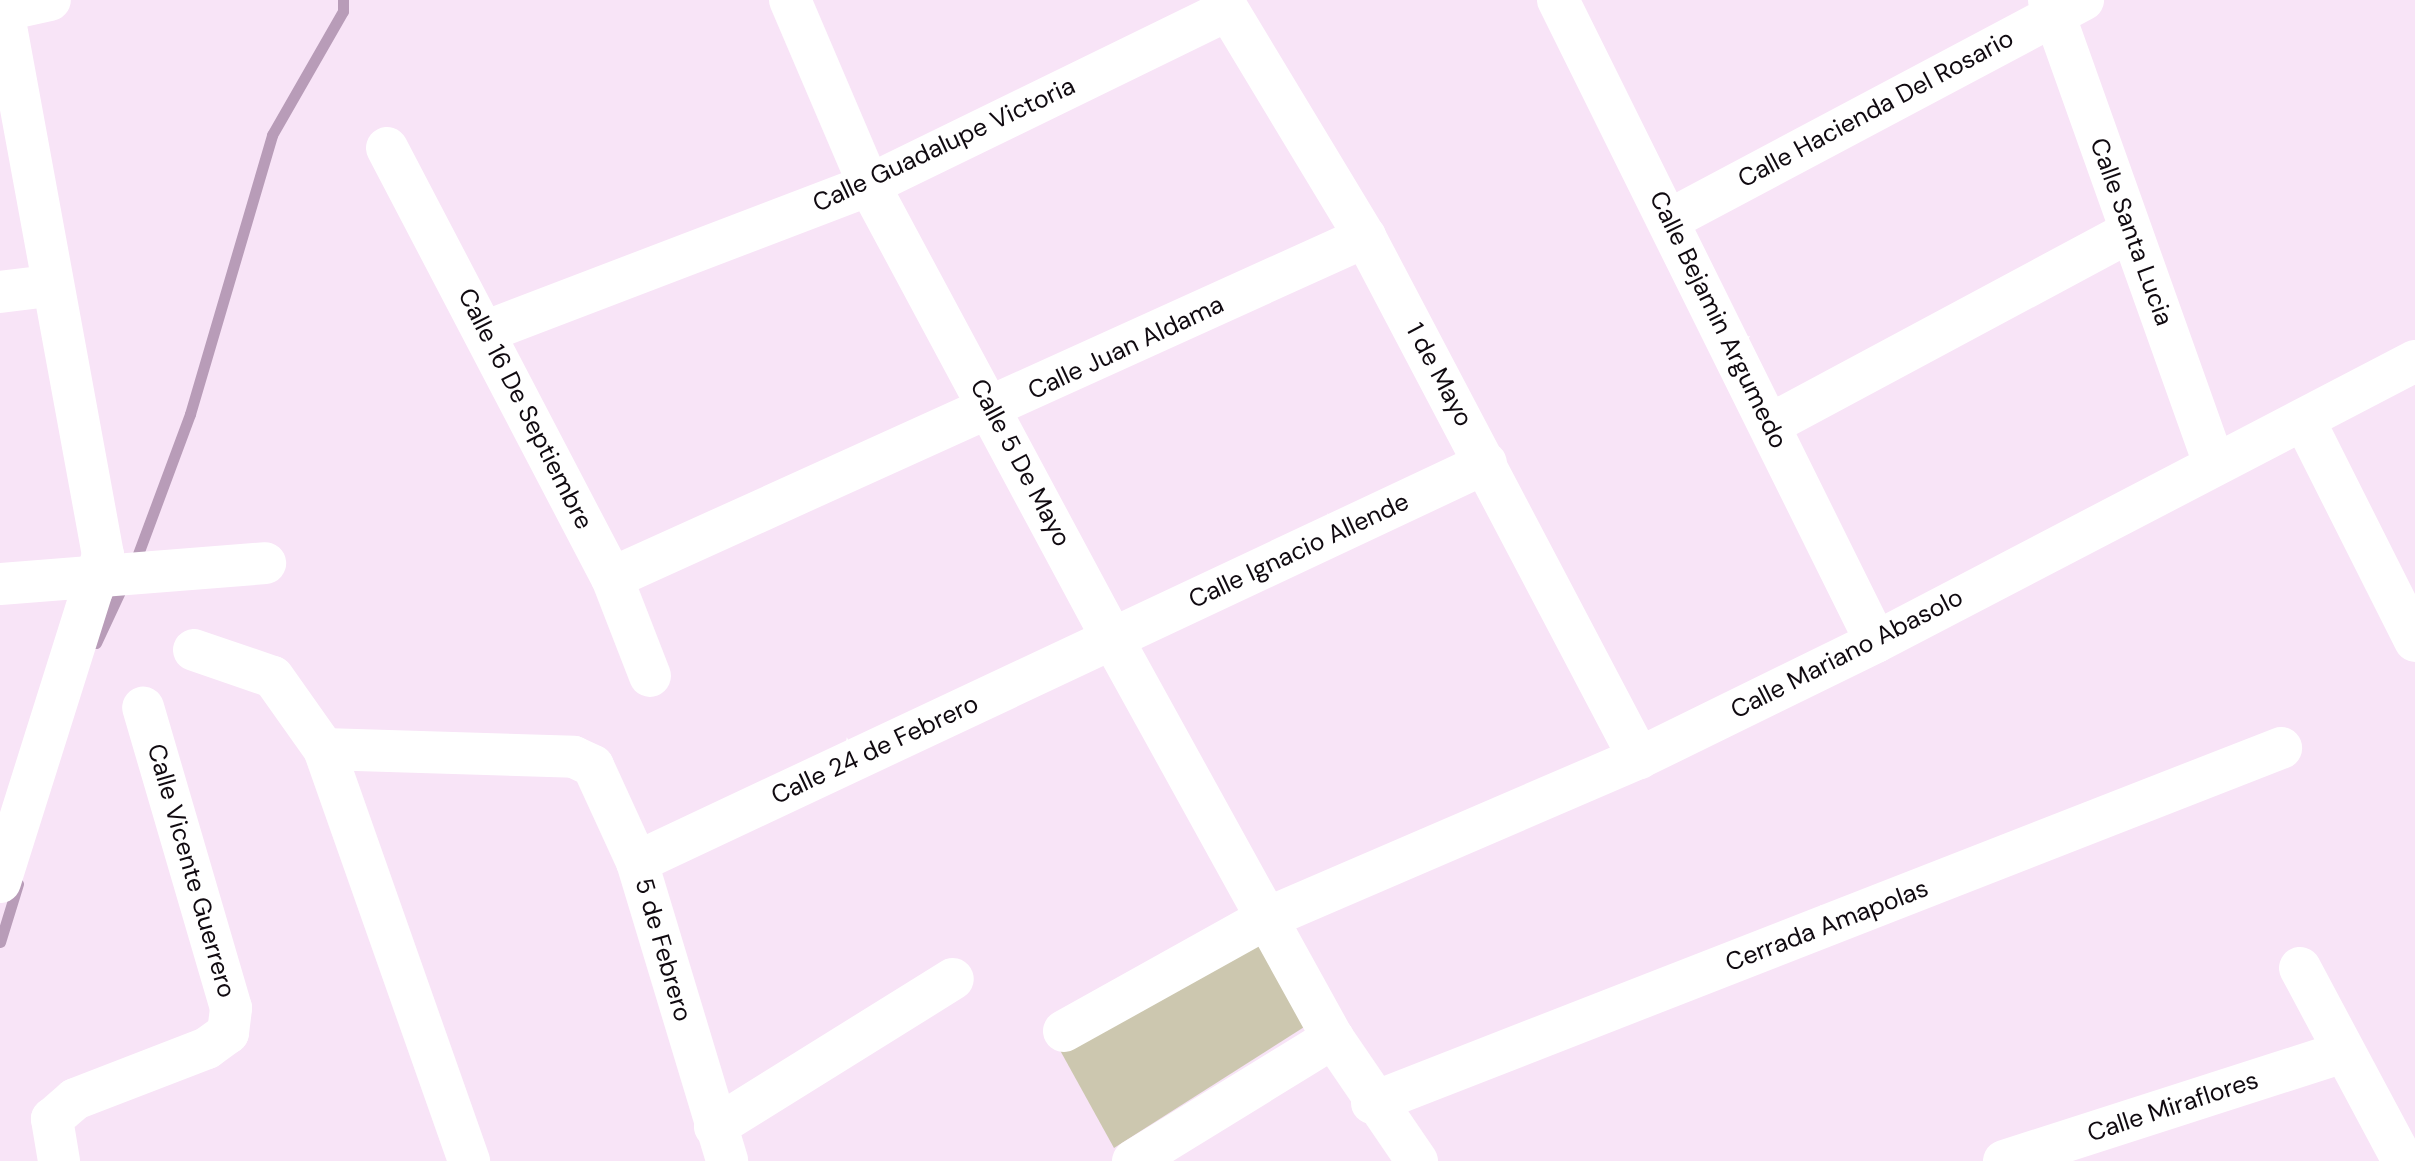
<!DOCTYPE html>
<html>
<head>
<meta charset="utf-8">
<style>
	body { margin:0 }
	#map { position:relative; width:2415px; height:1161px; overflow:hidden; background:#f8e4f7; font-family:"DM Sans",sans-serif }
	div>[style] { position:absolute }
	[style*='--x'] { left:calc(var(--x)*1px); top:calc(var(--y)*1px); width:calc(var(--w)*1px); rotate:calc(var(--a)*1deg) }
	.green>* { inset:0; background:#ccc7af }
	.stream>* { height:11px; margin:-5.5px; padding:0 5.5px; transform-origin:5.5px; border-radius:5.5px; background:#b89cb8 }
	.minor>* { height:42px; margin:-21px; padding:0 21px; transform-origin:21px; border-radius:21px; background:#fff }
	span { translate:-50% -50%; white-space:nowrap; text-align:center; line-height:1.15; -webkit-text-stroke:10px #fff; paint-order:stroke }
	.street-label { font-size:25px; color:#100a10 }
</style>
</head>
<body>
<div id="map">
	<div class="green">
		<div style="clip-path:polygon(1261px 942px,1312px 1022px,1114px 1148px,1056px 1043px)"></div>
	</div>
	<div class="stream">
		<div style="--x:135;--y:562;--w:158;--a:-69.6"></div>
		<div style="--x:190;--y:414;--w:291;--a:-73.6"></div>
		<div style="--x:272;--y:135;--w:143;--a:-60.2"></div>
		<div style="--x:343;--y:11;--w:11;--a:-90"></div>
		<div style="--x:96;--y:643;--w:66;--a:-65"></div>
		<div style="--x:0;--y:942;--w:61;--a:-72.8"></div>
	</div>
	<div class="minor">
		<div style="--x:790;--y:0;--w:201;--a:66.9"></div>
		<div style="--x:869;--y:185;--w:514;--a:61.79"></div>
		<div style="--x:1112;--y:638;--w:457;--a:61.1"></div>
		<div style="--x:1333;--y:1038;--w:149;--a:55.7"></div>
		<div style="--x:1222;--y:0;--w:277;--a:58.9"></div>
		<div style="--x:1365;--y:237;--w:589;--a:62.26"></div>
		<div style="--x:1558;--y:0;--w:716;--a:63.65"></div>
		<div style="--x:2049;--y:0;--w:492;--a:70.4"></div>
		<div style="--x:0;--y:11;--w:51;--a:-12.4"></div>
		<div style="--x:387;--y:148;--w:485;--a:62.4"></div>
		<div style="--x:612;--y:578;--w:105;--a:68.8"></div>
		<div style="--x:1669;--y:220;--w:469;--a:-28"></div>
		<div style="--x:0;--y:292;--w:49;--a:-7"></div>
		<div style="--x:487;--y:331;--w:409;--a:-20.9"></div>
		<div style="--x:869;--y:185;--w:399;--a:-26"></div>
		<div style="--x:2305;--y:422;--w:245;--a:63.3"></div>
		<div style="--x:1771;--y:424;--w:408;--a:-28.2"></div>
		<div style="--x:612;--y:578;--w:827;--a:-24.36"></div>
		<div style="--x:0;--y:584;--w:266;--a:-4.5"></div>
		<div style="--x:194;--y:650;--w:83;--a:18.9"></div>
		<div style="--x:273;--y:677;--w:88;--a:54.7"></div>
		<div style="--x:324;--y:749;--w:437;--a:70.6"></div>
		<div style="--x:324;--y:749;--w:250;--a:1.8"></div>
		<div style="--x:574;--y:757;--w:21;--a:25"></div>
		<div style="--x:593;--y:766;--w:106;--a:65.4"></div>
		<div style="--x:637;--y:862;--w:312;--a:73.2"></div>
		<div style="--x:637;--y:862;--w:938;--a:-25.17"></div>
		<div style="--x:0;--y:882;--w:343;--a:-72.5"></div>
		<div style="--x:103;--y:555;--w:554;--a:-100.4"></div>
		<div style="--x:2300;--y:968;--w:219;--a:61.9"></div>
		<div style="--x:1064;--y:1031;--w:230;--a:-29.1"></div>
		<div style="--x:1265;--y:919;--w:407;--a:-23.3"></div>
		<div style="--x:1639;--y:758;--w:264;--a:-26.1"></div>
		<div style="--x:1876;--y:642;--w:608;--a:-27.53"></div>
		<div style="--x:1372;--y:1103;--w:976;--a:-21.33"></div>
		<div style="--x:715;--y:1127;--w:280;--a:-31.9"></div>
		<div style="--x:59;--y:1161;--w:43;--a:-99.5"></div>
		<div style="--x:52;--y:1119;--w:30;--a:-41"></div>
		<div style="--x:75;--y:1099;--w:142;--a:-21.1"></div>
		<div style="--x:207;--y:1048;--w:26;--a:-36"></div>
		<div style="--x:228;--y:1033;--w:25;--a:-83"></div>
		<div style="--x:231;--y:1008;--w:313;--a:-106.3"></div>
		<div style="--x:1133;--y:1161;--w:235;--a:-31.6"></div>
		<div style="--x:2004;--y:1161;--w:354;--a:-17.8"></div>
	</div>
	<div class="street-label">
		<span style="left:1876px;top:109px;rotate:-28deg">Calle Hacienda Del Rosario</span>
		<span style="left:944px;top:145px;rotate:-25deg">Calle Guadalupe Victoria</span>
		<span style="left:2131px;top:232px;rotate:70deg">Calle Santa Lucia</span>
		<span style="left:1718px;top:320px;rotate:64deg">Calle Bejamin Argumedo</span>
		<span style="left:1126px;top:348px;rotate:-25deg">Calle Juan Aldama</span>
		<span style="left:1439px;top:375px;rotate:62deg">1 de Mayo</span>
		<span style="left:525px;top:409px;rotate:63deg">Calle 16 De Septiembre</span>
		<span style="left:1020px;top:463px;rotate:62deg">Calle 5 De Mayo</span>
		<span style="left:1299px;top:551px;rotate:-25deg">Calle Ignacio Allende</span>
		<span style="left:1847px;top:654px;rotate:-27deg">Calle Mariano Abasolo</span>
		<span style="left:875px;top:750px;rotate:-25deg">Calle 24 de Febrero</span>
		<span style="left:191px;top:871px;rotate:74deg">Calle Vicente Guerrero</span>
		<span style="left:1827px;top:926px;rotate:-21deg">Cerrada Amapolas</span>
		<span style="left:663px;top:950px;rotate:74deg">5 de Febrero</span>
		<span style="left:2173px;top:1107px;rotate:-18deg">Calle Miraflores</span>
	</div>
</div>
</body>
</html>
